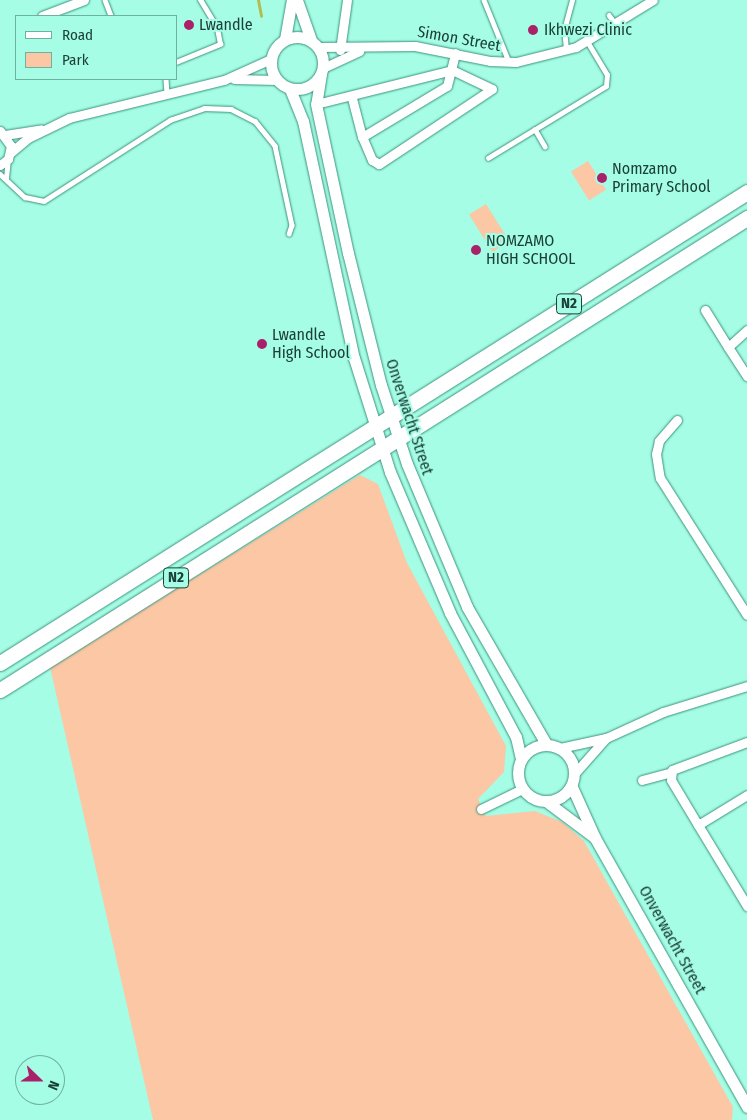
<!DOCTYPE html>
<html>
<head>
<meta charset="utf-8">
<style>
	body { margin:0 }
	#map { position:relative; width:747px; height:1120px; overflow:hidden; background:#a6fde5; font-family:"Fira Sans Condensed",sans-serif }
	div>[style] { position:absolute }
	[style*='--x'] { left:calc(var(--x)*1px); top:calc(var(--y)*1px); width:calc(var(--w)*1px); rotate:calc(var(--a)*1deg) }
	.green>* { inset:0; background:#fbc7a4; transform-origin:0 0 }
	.stream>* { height:3px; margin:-1.5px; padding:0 1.5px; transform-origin:1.5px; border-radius:1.5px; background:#b2bd51 }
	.roads { filter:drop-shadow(0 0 1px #3b937e) drop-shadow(0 0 1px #3b937e) }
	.service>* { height:4.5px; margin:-2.25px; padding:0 2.25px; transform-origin:2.25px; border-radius:2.25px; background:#fff }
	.minor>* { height:9px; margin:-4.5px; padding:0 4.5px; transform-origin:4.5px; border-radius:4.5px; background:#fff }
	.tertiary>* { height:11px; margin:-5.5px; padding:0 5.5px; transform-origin:5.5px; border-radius:5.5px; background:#fff }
	.tertiary>.ring { margin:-5.5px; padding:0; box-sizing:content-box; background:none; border:11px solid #fff; border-radius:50% }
	.trunk>* { height:15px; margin:-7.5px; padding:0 7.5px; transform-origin:7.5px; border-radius:7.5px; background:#fff }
	.dots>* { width:14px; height:14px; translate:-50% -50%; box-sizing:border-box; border:2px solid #a6fde5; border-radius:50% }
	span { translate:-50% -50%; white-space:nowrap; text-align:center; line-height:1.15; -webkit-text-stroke:4px #a6fde5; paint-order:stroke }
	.shield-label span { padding:1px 4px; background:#a6fde5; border:1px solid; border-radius:4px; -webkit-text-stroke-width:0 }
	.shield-label { font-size:15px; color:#1b4036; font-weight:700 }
	.poi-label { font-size:16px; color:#1b4036 }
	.left { translate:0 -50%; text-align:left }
	.street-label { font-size:16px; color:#1b4036 }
	.legend { position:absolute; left:15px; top:15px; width:162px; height:65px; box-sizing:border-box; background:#a6fde5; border:1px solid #6eb19f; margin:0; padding:6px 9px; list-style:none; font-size:15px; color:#1b4036 }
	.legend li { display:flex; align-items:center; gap:10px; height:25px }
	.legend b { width:25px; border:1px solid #6eb19f }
	.north { position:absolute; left:15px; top:1055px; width:50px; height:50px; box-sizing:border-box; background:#a6fde5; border:1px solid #6eb19f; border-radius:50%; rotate:112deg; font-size:14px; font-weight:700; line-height:20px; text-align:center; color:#1b4036 }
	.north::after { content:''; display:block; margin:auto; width:18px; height:22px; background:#a92168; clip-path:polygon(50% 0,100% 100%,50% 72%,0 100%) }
</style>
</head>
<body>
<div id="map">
	<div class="green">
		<div style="left:588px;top:161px;width:34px;height:20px;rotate:58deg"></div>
		<div style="left:486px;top:204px;width:44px;height:20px;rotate:58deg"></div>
		<div style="clip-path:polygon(360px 475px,378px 484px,407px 563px,506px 746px,504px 772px,478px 799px,486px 816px,535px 811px,562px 822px,584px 841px,733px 1107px,732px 1120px,153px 1120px,50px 667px)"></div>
	</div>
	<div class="stream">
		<div style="--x:258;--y:0;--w:16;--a:79"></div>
	</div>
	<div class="roads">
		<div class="service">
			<div style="--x:105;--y:0;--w:17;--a:69"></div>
			<div style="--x:484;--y:0;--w:67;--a:68"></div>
			<div style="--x:609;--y:15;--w:10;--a:53"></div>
			<div style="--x:566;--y:49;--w:19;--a:-96"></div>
			<div style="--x:564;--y:30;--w:31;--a:-75"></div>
			<div style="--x:176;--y:62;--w:48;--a:-22.2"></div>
			<div style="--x:220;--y:44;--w:16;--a:-101"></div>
			<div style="--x:217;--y:28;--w:33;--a:-121"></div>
			<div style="--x:166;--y:79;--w:13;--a:86"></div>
			<div style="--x:535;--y:129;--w:20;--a:60"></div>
			<div style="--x:488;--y:158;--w:138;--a:-31.4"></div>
			<div style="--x:606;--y:86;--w:11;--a:-85"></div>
			<div style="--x:607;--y:75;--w:41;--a:-121"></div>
			<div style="--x:0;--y:174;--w:34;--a:43"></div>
			<div style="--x:25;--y:197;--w:19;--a:12"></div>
			<div style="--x:44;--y:201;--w:150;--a:-32.7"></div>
			<div style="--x:170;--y:120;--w:36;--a:-19"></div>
			<div style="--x:204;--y:108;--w:27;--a:2"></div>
			<div style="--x:231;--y:109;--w:27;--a:27"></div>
			<div style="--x:255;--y:121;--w:32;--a:51"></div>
			<div style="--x:275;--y:146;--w:81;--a:77.9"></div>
			<div style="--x:292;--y:225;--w:9;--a:108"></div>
			<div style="--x:6;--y:178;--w:18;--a:-84"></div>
		</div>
		<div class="minor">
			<div style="--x:42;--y:16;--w:45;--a:-20.9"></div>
			<div style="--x:319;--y:47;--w:96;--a:-0.6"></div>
			<div style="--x:415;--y:46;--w:76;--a:11.3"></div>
			<div style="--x:490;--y:61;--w:26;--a:2"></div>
			<div style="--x:516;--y:62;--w:62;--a:-14"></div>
			<div style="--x:576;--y:47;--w:90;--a:-31.4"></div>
			<div style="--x:340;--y:50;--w:50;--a:-82"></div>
			<div style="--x:323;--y:68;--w:40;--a:-25"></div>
			<div style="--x:234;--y:79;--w:43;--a:1.3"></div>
			<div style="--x:316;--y:104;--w:140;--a:-14"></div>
			<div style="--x:452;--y:70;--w:44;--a:25.4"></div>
			<div style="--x:492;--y:89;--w:136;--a:146.4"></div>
			<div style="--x:379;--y:164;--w:8;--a:-150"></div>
			<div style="--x:372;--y:160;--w:25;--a:-113"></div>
			<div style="--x:362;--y:137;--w:40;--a:-104.4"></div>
			<div style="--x:0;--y:131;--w:19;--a:54"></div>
			<div style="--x:11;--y:146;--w:13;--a:103"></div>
			<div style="--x:8;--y:159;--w:10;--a:143"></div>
			<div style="--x:5;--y:135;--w:36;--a:-9"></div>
			<div style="--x:362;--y:137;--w:99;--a:-31"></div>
			<div style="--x:447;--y:86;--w:34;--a:-76"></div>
			<div style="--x:10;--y:153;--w:23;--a:-40"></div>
			<div style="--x:28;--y:138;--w:46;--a:-26"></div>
			<div style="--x:69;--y:118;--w:160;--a:-13.8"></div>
			<div style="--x:224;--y:80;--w:51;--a:-24.1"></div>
			<div style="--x:705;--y:310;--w:44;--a:58.1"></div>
			<div style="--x:747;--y:330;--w:25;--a:138"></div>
			<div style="--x:728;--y:347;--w:35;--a:57"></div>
			<div style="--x:677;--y:420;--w:28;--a:131"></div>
			<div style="--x:659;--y:441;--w:13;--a:103"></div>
			<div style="--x:656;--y:454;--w:24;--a:81"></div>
			<div style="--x:660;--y:478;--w:162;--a:57.6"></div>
			<div style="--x:560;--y:748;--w:47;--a:-12.3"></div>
			<div style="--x:606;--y:738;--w:63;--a:-24.5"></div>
			<div style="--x:663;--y:712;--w:88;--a:-17.2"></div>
			<div style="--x:575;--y:773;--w:47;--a:-48.5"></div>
			<div style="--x:642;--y:780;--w:30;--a:-15"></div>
			<div style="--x:747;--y:795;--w:57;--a:148.5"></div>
			<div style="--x:698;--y:825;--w:95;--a:58.8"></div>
			<div style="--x:481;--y:809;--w:46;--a:-26"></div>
			<div style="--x:698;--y:825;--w:52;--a:-121"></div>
			<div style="--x:671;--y:780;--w:10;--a:-84"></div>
			<div style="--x:672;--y:770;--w:80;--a:-20.5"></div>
		</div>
		<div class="tertiary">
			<div style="--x:297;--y:0;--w:42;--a:70.7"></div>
			<div class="ring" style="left:271px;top:37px;width:41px;height:41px"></div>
			<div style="--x:285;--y:39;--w:40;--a:-80"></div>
			<div style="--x:321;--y:74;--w:30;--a:99"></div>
			<div style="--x:316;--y:104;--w:152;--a:77.9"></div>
			<div style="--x:348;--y:253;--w:136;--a:76"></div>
			<div style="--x:381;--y:385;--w:83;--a:71.8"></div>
			<div style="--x:407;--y:464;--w:155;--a:67.2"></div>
			<div style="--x:467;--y:607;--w:158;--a:60"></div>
			<div style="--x:290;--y:89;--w:35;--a:68"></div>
			<div style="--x:303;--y:121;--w:242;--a:77.9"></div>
			<div style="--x:354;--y:358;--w:120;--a:72.5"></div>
			<div style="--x:390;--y:472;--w:153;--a:66.9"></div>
			<div style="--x:450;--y:613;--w:140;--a:62"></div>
			<div style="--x:516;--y:737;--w:23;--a:77"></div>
			<div class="ring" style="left:518px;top:745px;width:45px;height:45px"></div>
			<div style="--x:572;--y:787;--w:56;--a:65.7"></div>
			<div style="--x:595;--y:838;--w:309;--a:60.5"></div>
			<div style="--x:547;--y:802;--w:59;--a:36.7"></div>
		</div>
		<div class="trunk">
			<div style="--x:0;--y:663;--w:883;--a:-32.23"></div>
			<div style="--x:0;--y:690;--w:884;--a:-32.29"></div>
		</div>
	</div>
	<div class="dots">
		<div style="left:189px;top:25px;background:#a92168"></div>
		<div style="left:533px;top:30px;background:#a92168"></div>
		<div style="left:602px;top:178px;background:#a92168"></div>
		<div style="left:476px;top:250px;background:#a92168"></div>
		<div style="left:262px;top:344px;background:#a92168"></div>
	</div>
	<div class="shield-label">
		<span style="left:569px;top:304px">N2</span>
		<span style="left:176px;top:578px">N2</span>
	</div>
	<div class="poi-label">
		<span class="left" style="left:199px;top:25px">Lwandle</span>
		<span class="left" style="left:544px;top:30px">Ikhwezi Clinic</span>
		<span class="left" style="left:612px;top:178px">Nomzamo<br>Primary School</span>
		<span class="left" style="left:486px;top:250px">NOMZAMO<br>HIGH SCHOOL</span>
		<span class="left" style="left:272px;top:344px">Lwandle<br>High School</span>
	</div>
	<div class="street-label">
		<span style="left:459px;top:39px;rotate:10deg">Simon Street</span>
		<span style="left:409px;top:417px;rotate:72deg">Onverwacht Street</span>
		<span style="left:672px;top:940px;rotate:61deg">Onverwacht Street</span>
	</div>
	<ul class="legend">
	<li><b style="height:6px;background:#fff"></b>Road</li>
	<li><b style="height:14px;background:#fbc7a4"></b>Park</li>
	</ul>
	<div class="north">N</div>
</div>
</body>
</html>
